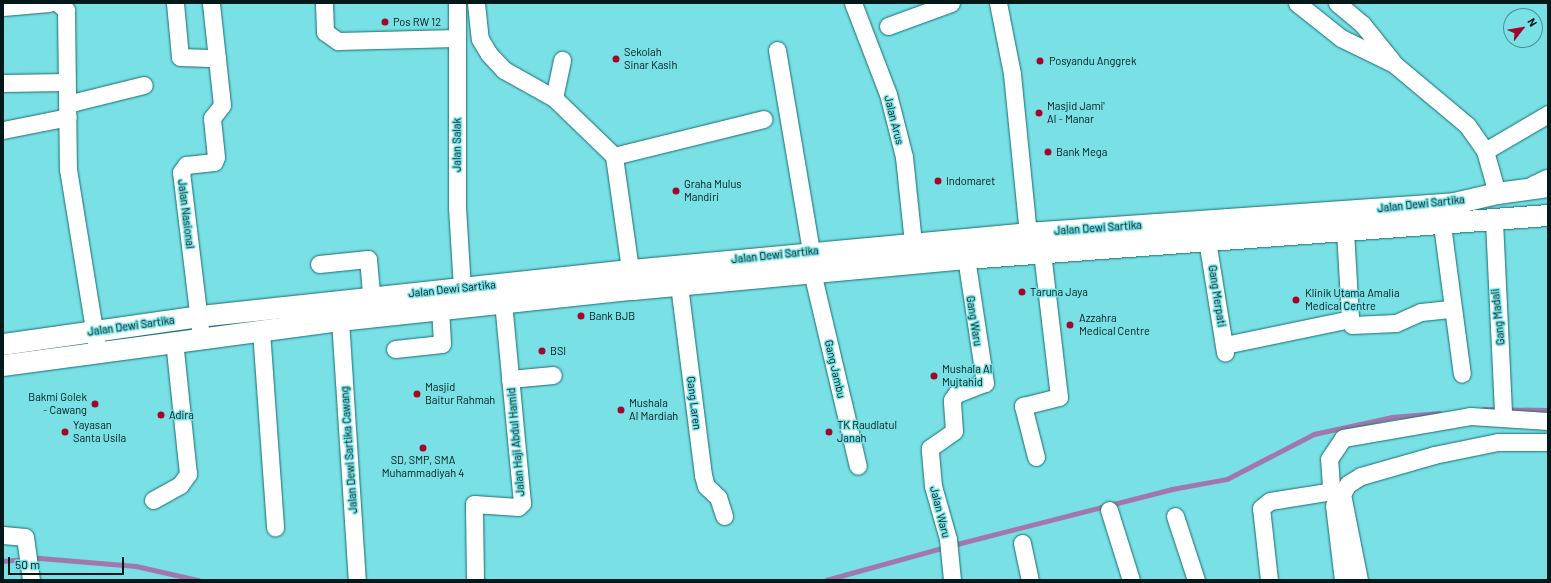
<!DOCTYPE html>
<html>
<head>
<meta charset="utf-8">
<style>
	body { margin:0 }
	#map { position:relative; width:1551px; height:583px; overflow:hidden; background:#79e0e5; font-family:Barlow,sans-serif }
	div>[style] { position:absolute }
	[style*='--x'] { left:calc(var(--x)*1px); top:calc(var(--y)*1px); width:calc(var(--w)*1px); rotate:calc(var(--a)*1deg) }
	.stream>* { height:4.5px; margin:-2.25px; padding:0 2.25px; transform-origin:2.25px; border-radius:2.25px; background:#a278ac }
	.roads { filter:drop-shadow(0 0 1px #176e71) drop-shadow(0 0 1px #176e71) }
	.minor>* { height:17px; margin:-8.5px; padding:0 8.5px; transform-origin:8.5px; border-radius:8.5px; background:#fff }
	.major>* { height:21px; margin:-10.5px; padding:0 10.5px; transform-origin:10.5px; border-radius:10.5px; background:#fff }
	.highway>* { height:22px; margin:-11px; padding:0 11px; transform-origin:11px; border-radius:11px; background:#fff }
	.dots>* { width:11px; height:11px; translate:-50% -50%; box-sizing:border-box; border:2px solid #79e0e5; border-radius:50% }
	span { translate:-50% -50%; white-space:nowrap; text-align:center; line-height:1.15; -webkit-text-stroke:3px #79e0e5; paint-order:stroke }
	.poi-label { font-size:11px; color:#031819 }
	.left { translate:0 -50%; text-align:left }
	.right { translate:-100% -50%; text-align:right }
	.street-label { font-size:11px; color:#031819 }
	.frame { position:absolute; inset:0; border:4px solid #031819; pointer-events:none }
	.north { position:absolute; left:1503px; top:8px; width:40px; height:40px; box-sizing:border-box; background:#79e0e5; border:1px solid #4a9093; border-radius:50%; rotate:59deg; font-size:11px; font-weight:700; line-height:16px; text-align:center; color:#031819 }
	.north::after { content:''; display:block; margin:auto; width:14px; height:18px; background:#a3052b; clip-path:polygon(50% 0,100% 100%,50% 72%,0 100%) }
	.scale { position:absolute; left:8px; top:557px; width:116px; height:18px; box-sizing:border-box; border:2px solid #031819; border-top:0; padding-left:5px; font-size:12px; line-height:14px; white-space:nowrap; color:#031819; -webkit-text-stroke:3px #79e0e5; paint-order:stroke }
</style>
</head>
<body>
<div id="map">
	<div class="stream">
		<div style="--x:1484;--y:409;--w:64;--a:0.9"></div>
		<div style="--x:953;--y:545;--w:226;--a:-14.3"></div>
		<div style="--x:1172;--y:489;--w:56;--a:-10.3"></div>
		<div style="--x:1227;--y:479;--w:98;--a:-27.3"></div>
		<div style="--x:1314;--y:434;--w:80;--a:-12.3"></div>
		<div style="--x:1392;--y:417;--w:47;--a:-4.9"></div>
		<div style="--x:3;--y:561;--w:37;--a:-5"></div>
		<div style="--x:40;--y:558;--w:96;--a:4.8"></div>
		<div style="--x:136;--y:566;--w:64;--a:12.7"></div>
		<div style="--x:826;--y:580;--w:124;--a:-15.4"></div>
	</div>
	<div class="roads">
		<div class="minor">
			<div style="--x:58;--y:3;--w:11;--a:41"></div>
			<div style="--x:66;--y:10;--w:159;--a:89.3"></div>
			<div style="--x:68;--y:169;--w:175;--a:80.8"></div>
			<div style="--x:175;--y:3;--w:54;--a:84.7"></div>
			<div style="--x:180;--y:57;--w:37;--a:2"></div>
			<div style="--x:324;--y:3;--w:29;--a:88"></div>
			<div style="--x:325;--y:32;--w:16;--a:35"></div>
			<div style="--x:338;--y:41;--w:119;--a:-1.4"></div>
			<div style="--x:457;--y:3;--w:204;--a:90"></div>
			<div style="--x:457;--y:207;--w:81;--a:86.5"></div>
			<div style="--x:476;--y:3;--w:36;--a:84"></div>
			<div style="--x:480;--y:39;--w:17;--a:59"></div>
			<div style="--x:489;--y:54;--w:22;--a:47"></div>
			<div style="--x:504;--y:70;--w:57;--a:29.2"></div>
			<div style="--x:554;--y:98;--w:83;--a:44"></div>
			<div style="--x:853;--y:3;--w:97;--a:69"></div>
			<div style="--x:888;--y:94;--w:65;--a:75.7"></div>
			<div style="--x:904;--y:157;--w:85;--a:84"></div>
			<div style="--x:998;--y:3;--w:72;--a:78.8"></div>
			<div style="--x:1012;--y:74;--w:160;--a:84.3"></div>
			<div style="--x:1297;--y:3;--w:56;--a:38.5"></div>
			<div style="--x:1341;--y:38;--w:59;--a:26.1"></div>
			<div style="--x:1394;--y:64;--w:95;--a:39.9"></div>
			<div style="--x:1467;--y:125;--w:32;--a:55"></div>
			<div style="--x:1485;--y:151;--w:44;--a:74.1"></div>
			<div style="--x:1337;--y:3;--w:34;--a:40"></div>
			<div style="--x:1363;--y:25;--w:46;--a:51.1"></div>
			<div style="--x:3;--y:7;--w:46;--a:-5"></div>
			<div style="--x:888;--y:26;--w:67;--a:-20.1"></div>
			<div style="--x:777;--y:50;--w:204;--a:80.4"></div>
			<div style="--x:3;--y:83;--w:63;--a:-0.9"></div>
			<div style="--x:554;--y:98;--w:39;--a:-78"></div>
			<div style="--x:67;--y:104;--w:79;--a:-13.9"></div>
			<div style="--x:3;--y:130;--w:66;--a:-11.3"></div>
			<div style="--x:1485;--y:151;--w:73;--a:-30.4"></div>
			<div style="--x:1494;--y:221;--w:193;--a:87.3"></div>
			<div style="--x:1442;--y:225;--w:150;--a:82.4"></div>
			<div style="--x:1345;--y:231;--w:88;--a:86.7"></div>
			<div style="--x:1207;--y:240;--w:114;--a:80.9"></div>
			<div style="--x:319;--y:264;--w:49;--a:-5.8"></div>
			<div style="--x:368;--y:259;--w:38;--a:85"></div>
			<div style="--x:812;--y:272;--w:199;--a:76.7"></div>
			<div style="--x:632;--y:283;--w:128;--a:-98.1"></div>
			<div style="--x:614;--y:156;--w:154;--a:-13.9"></div>
			<div style="--x:679;--y:285;--w:192;--a:82.8"></div>
			<div style="--x:703;--y:475;--w:11;--a:75"></div>
			<div style="--x:706;--y:486;--w:16;--a:43"></div>
			<div style="--x:718;--y:497;--w:20;--a:72"></div>
			<div style="--x:340;--y:320;--w:261;--a:86.3"></div>
			<div style="--x:261;--y:331;--w:197;--a:85.9"></div>
			<div style="--x:201;--y:337;--w:166;--a:-96.9"></div>
			<div style="--x:181;--y:172;--w:9;--a:-54"></div>
			<div style="--x:186;--y:165;--w:28;--a:-6"></div>
			<div style="--x:214;--y:162;--w:5;--a:-68"></div>
			<div style="--x:216;--y:157;--w:39;--a:-96"></div>
			<div style="--x:212;--y:118;--w:16;--a:-52"></div>
			<div style="--x:222;--y:105;--w:103;--a:-96.2"></div>
			<div style="--x:1225;--y:345;--w:128;--a:-11.7"></div>
			<div style="--x:1350;--y:319;--w:6;--a:72"></div>
			<div style="--x:1352;--y:325;--w:44;--a:-2.6"></div>
			<div style="--x:1396;--y:323;--w:27;--a:-24"></div>
			<div style="--x:1421;--y:312;--w:31;--a:-6"></div>
			<div style="--x:395;--y:349;--w:47;--a:-6.1"></div>
			<div style="--x:442;--y:344;--w:35;--a:-93"></div>
			<div style="--x:510;--y:379;--w:43;--a:-5.3"></div>
			<div style="--x:1036;--y:457;--w:53;--a:-104.3"></div>
			<div style="--x:1023;--y:406;--w:37;--a:-14"></div>
			<div style="--x:1059;--y:397;--w:146;--a:-96.7"></div>
			<div style="--x:153;--y:500;--w:31;--a:-29"></div>
			<div style="--x:180;--y:485;--w:14;--a:-54"></div>
			<div style="--x:188;--y:474;--w:134;--a:-96"></div>
			<div style="--x:1334;--y:505;--w:76;--a:83.2"></div>
			<div style="--x:1109;--y:510;--w:73;--a:72.6"></div>
			<div style="--x:1175;--y:516;--w:67;--a:71.8"></div>
			<div style="--x:3;--y:535;--w:22;--a:5"></div>
			<div style="--x:25;--y:537;--w:43;--a:82.1"></div>
			<div style="--x:1022;--y:543;--w:38;--a:78"></div>
			<div style="--x:475;--y:580;--w:76;--a:-90.8"></div>
			<div style="--x:474;--y:504;--w:44;--a:3.9"></div>
			<div style="--x:518;--y:507;--w:6;--a:-45"></div>
			<div style="--x:522;--y:503;--w:201;--a:-95.4"></div>
			<div style="--x:952;--y:580;--w:41;--a:-95.6"></div>
			<div style="--x:948;--y:539;--w:55;--a:-105.8"></div>
			<div style="--x:933;--y:486;--w:38;--a:-95"></div>
			<div style="--x:930;--y:448;--w:29;--a:-35"></div>
			<div style="--x:954;--y:431;--w:31;--a:-94"></div>
			<div style="--x:952;--y:400;--w:7;--a:-56"></div>
			<div style="--x:956;--y:394;--w:31;--a:-21"></div>
			<div style="--x:985;--y:383;--w:126;--a:-98.6"></div>
			<div style="--x:1269;--y:580;--w:72;--a:-96.3"></div>
			<div style="--x:1261;--y:508;--w:11;--a:-38"></div>
			<div style="--x:1270;--y:501;--w:58;--a:-9"></div>
			<div style="--x:1327;--y:492;--w:7;--a:-56"></div>
			<div style="--x:1331;--y:486;--w:27;--a:-94"></div>
			<div style="--x:1329;--y:459;--w:25;--a:-56"></div>
			<div style="--x:1343;--y:438;--w:129;--a:-9.8"></div>
			<div style="--x:1470;--y:416;--w:78;--a:3.7"></div>
			<div style="--x:1359;--y:580;--w:88;--a:-101.2"></div>
			<div style="--x:1342;--y:494;--w:12;--a:-59"></div>
			<div style="--x:1348;--y:484;--w:15;--a:-32"></div>
			<div style="--x:1361;--y:476;--w:76;--a:-16"></div>
			<div style="--x:1434;--y:455;--w:65;--a:-11.5"></div>
			<div style="--x:1498;--y:442;--w:50;--a:0"></div>
		</div>
		<div class="major">
			<div style="--x:3;--y:344;--w:198;--a:-8.1"></div>
			<div style="--x:199;--y:316;--w:434;--a:-6.1"></div>
			<div style="--x:631;--y:270;--w:398;--a:-5.3"></div>
			<div style="--x:1027;--y:233;--w:428;--a:-4"></div>
			<div style="--x:1454;--y:203;--w:44;--a:-13.1"></div>
			<div style="--x:1497;--y:193;--w:51;--a:-7.8"></div>
			<div style="--x:3;--y:365;--w:340;--a:-7.6"></div>
			<div style="--x:340;--y:320;--w:294;--a:-6.1"></div>
			<div style="--x:632;--y:289;--w:335;--a:-5.3"></div>
			<div style="--x:966;--y:258;--w:584;--a:-4.23"></div>
		</div>
		<div class="highway">
			<div style="--x:1535;--y:187;--w:14;--a:-25"></div>
		</div>
	</div>
	<div class="dots">
		<div style="left:385px;top:22px;background:#a3052b"></div>
		<div style="left:616px;top:59px;background:#a3052b"></div>
		<div style="left:1040px;top:61px;background:#a3052b"></div>
		<div style="left:1039px;top:113px;background:#a3052b"></div>
		<div style="left:1048px;top:152px;background:#a3052b"></div>
		<div style="left:938px;top:181px;background:#a3052b"></div>
		<div style="left:676px;top:191px;background:#a3052b"></div>
		<div style="left:1022px;top:292px;background:#a3052b"></div>
		<div style="left:1296px;top:300px;background:#a3052b"></div>
		<div style="left:581px;top:316px;background:#a3052b"></div>
		<div style="left:1070px;top:325px;background:#a3052b"></div>
		<div style="left:542px;top:351px;background:#a3052b"></div>
		<div style="left:934px;top:376px;background:#a3052b"></div>
		<div style="left:417px;top:394px;background:#a3052b"></div>
		<div style="left:95px;top:404px;background:#a3052b"></div>
		<div style="left:621px;top:410px;background:#a3052b"></div>
		<div style="left:161px;top:415px;background:#a3052b"></div>
		<div style="left:65px;top:432px;background:#a3052b"></div>
		<div style="left:829px;top:432px;background:#a3052b"></div>
		<div style="left:423px;top:448px;background:#a3052b"></div>
	</div>
	<div class="poi-label">
		<span class="left" style="left:393px;top:22px">Pos RW 12</span>
		<span class="left" style="left:624px;top:59px">Sekolah<br>Sinar Kasih</span>
		<span class="left" style="left:1049px;top:61px">Posyandu Anggrek</span>
		<span class="left" style="left:1047px;top:113px">Masjid Jami'<br>Al - Manar</span>
		<span class="left" style="left:1056px;top:152px">Bank Mega</span>
		<span class="left" style="left:946px;top:181px">Indomaret</span>
		<span class="left" style="left:684px;top:191px">Graha Mulus<br>Mandiri</span>
		<span class="left" style="left:1030px;top:292px">Taruna Jaya</span>
		<span class="left" style="left:1305px;top:300px">Klinik Utama Amalia<br>Medical Centre</span>
		<span class="left" style="left:589px;top:316px">Bank BJB</span>
		<span class="left" style="left:1079px;top:325px">Azzahra<br>Medical Centre</span>
		<span class="left" style="left:550px;top:351px">BSI</span>
		<span class="left" style="left:942px;top:376px">Mushala Al<br>Mujtahid</span>
		<span class="left" style="left:425px;top:394px">Masjid<br>Baitur Rahmah</span>
		<span class="right" style="left:87px;top:404px">Bakmi Golek<br>- Cawang</span>
		<span class="left" style="left:629px;top:410px">Mushala<br>Al Mardiah</span>
		<span class="left" style="left:169px;top:415px">Adira</span>
		<span class="left" style="left:73px;top:432px">Yayasan<br>Santa Usila</span>
		<span class="left" style="left:837px;top:432px">TK Raudlatul<br>Janah</span>
		<span style="left:423px;top:467px">SD, SMP, SMA<br>Muhammadiyah 4</span>
	</div>
	<div class="street-label">
		<span style="left:894px;top:120px;rotate:76deg">Jalan Arus</span>
		<span style="left:457px;top:145px;rotate:-90deg">Jalan Salak</span>
		<span style="left:1421px;top:204px;rotate:-6deg">Jalan Dewi Sartika</span>
		<span style="left:186px;top:214px;rotate:83deg">Jalan Nasional</span>
		<span style="left:1098px;top:228px;rotate:-4deg">Jalan Dewi Sartika</span>
		<span style="left:775px;top:255px;rotate:-6deg">Jalan Dewi Sartika</span>
		<span style="left:452px;top:289px;rotate:-6deg">Jalan Dewi Sartika</span>
		<span style="left:1217px;top:296px;rotate:81deg">Gang Merpati</span>
		<span style="left:1498px;top:317px;rotate:-96deg">Gang Madali</span>
		<span style="left:974px;top:321px;rotate:81deg">Gang Waru</span>
		<span style="left:131px;top:326px;rotate:-8deg">Jalan Dewi Sartika</span>
		<span style="left:835px;top:369px;rotate:77deg">Gang Jambu</span>
		<span style="left:694px;top:403px;rotate:83deg">Gang Laren</span>
		<span style="left:516px;top:442px;rotate:-95deg">Jalan Haji Abdul Hamid</span>
		<span style="left:349px;top:450px;rotate:-94deg">Jalan Dewi Sartika Cawang</span>
		<span style="left:940px;top:512px;rotate:76deg">Jalan Waru</span>
	</div>
	<div class="frame"></div>
	<div class="north">N</div>
	<div class="scale">50 m</div>
</div>
</body>
</html>
